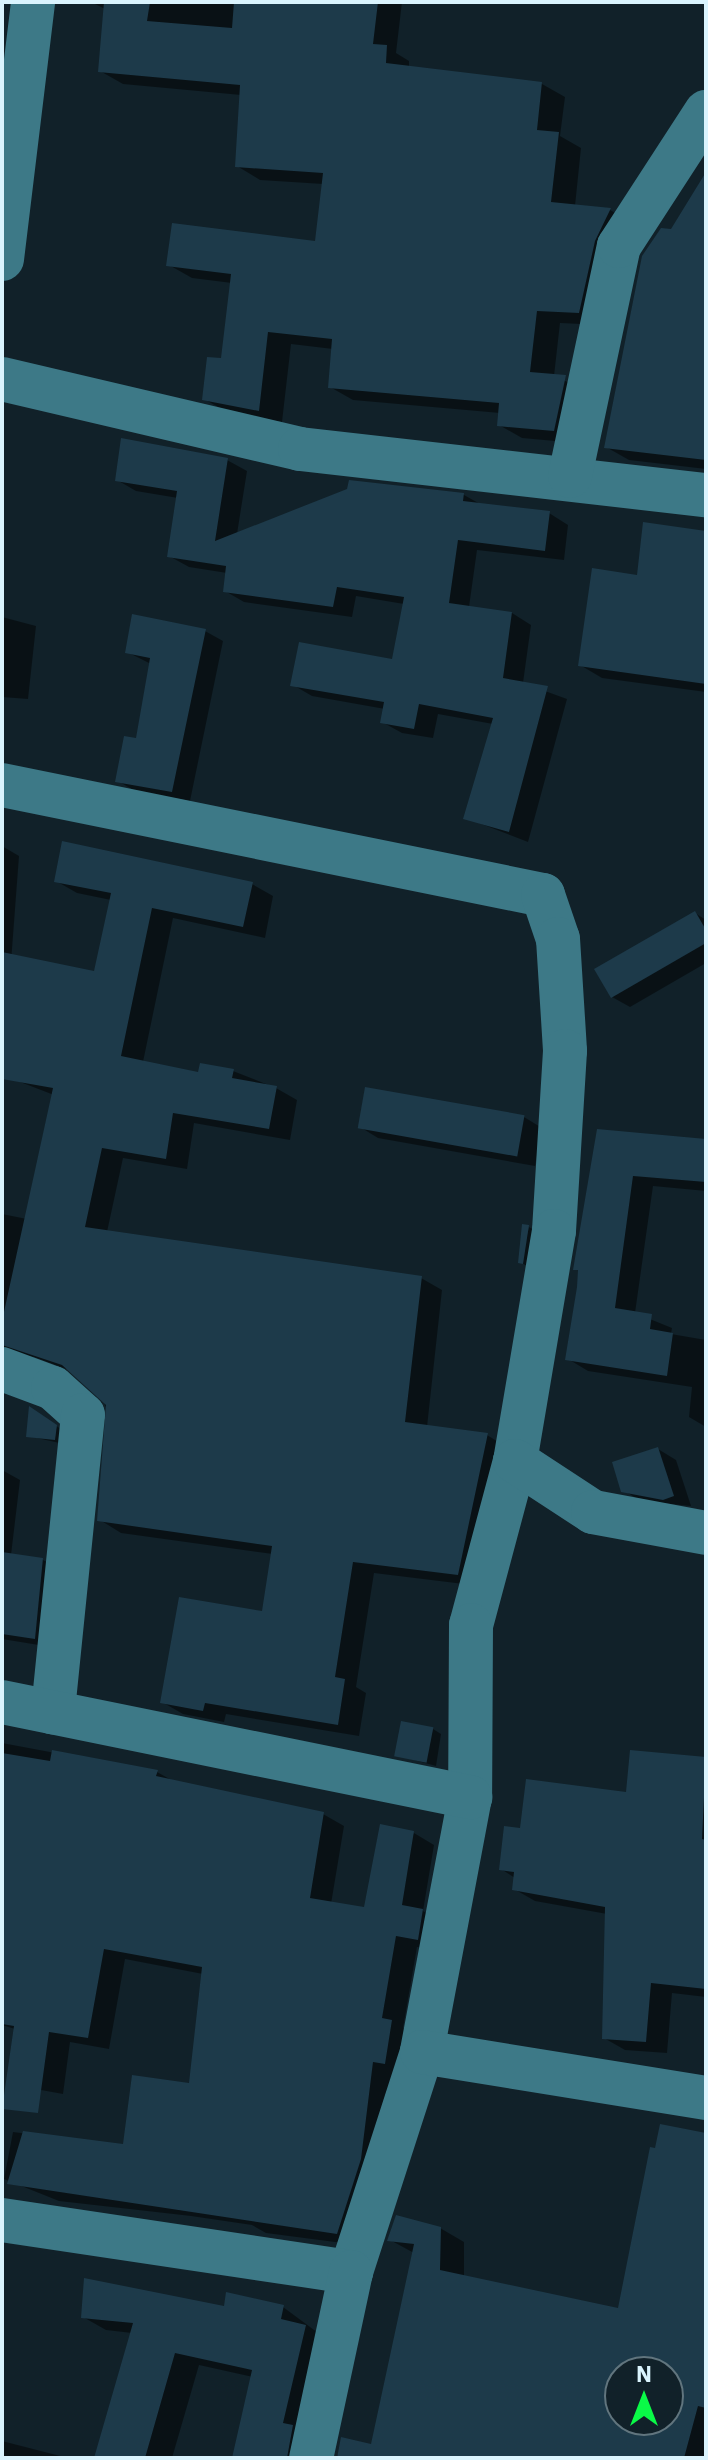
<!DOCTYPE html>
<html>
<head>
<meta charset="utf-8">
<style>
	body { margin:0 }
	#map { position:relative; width:708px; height:2460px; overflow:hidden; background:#112129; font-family:"IBM Plex Sans",sans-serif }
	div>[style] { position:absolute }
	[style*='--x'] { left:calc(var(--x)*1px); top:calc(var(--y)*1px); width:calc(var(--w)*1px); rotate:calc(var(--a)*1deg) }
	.shadow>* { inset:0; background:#0007 }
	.building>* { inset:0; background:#1d3a4a; transform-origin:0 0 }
	.minor>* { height:44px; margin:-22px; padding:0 22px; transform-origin:22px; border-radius:22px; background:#3d7987 }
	span { translate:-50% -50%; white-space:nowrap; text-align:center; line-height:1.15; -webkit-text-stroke:7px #112129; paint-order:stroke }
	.frame { position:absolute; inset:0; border:4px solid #daf4fe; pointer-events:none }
	.north { position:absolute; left:604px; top:2356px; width:80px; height:80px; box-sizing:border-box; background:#112129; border:2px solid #61757e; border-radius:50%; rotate:0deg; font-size:22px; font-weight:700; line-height:32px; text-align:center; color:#daf4fe }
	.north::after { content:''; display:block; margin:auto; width:28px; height:36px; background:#0afa47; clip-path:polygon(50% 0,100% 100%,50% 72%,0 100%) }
</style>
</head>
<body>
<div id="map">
	<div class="shadow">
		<div style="clip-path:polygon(91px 2px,402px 2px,396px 53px,409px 61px,409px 68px,542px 84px,565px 97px,560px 136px,581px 148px,575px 206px,610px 210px,633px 223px,602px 325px,560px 323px,554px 376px,588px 391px,577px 443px,522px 438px,499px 425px,500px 413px,353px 400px,330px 387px,333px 349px,291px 344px,282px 422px,227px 412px,204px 399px,223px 360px,232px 283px,192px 278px,169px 265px,317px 243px,323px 184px,260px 180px,237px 166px,241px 95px,123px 84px,100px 71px,105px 9px)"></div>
		<div style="clip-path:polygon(706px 176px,706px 469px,629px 460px,606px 447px,672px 231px)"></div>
		<div style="clip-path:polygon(227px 460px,247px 471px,237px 534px,464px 495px,482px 505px,549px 513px,568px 525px,564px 560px,477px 550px,469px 607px,512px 613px,531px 625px,523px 683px,567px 699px,528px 842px,466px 818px,493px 724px,438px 714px,433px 738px,402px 733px,382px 722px,385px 709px,312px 696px,293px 685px,394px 661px,404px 604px,356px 596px,352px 617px,244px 602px,225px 591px,227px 573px,189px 567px,169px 556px,178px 498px,136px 491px,117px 480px)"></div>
		<div style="clip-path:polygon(706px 532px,706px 692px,602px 678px,580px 665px,639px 577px)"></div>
		<div style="clip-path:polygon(2px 617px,36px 626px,28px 699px,2px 697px)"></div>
		<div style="clip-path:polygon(205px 631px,223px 641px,190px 801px,135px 791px,118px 781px,137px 741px,151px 664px,127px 652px)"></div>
		<div style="clip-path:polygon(2px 846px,19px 856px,2px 1082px)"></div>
		<div style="clip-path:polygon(56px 881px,252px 884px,273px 896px,265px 938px,173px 918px,143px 1062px,199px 1075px,233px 1071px,276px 1088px,297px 1100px,290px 1140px,194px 1123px,187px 1169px,123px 1158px,107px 1232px,421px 1278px,442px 1290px,427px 1427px,487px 1435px,508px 1448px,480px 1586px,374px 1573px,356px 1687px,366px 1693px,359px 1736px,226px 1714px,224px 1722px,183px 1714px,162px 1702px,263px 1613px,273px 1554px,121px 1533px,100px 1520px,110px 1417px,101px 1395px,72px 1371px,34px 1357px,2px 1353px,2px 1214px,27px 1219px,54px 1095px,15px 1080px,96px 974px,111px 900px,77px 893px)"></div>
		<div style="clip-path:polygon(695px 913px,706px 920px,706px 963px,630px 1007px,612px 997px)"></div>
		<div style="clip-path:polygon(524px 1117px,542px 1128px,535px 1166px,378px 1138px,360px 1127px)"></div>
		<div style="clip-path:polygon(598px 1131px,706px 1141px,706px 1191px,653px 1186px,635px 1313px,672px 1328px,671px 1334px,706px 1340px,706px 1427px,689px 1417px,692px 1387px,588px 1371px,568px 1359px,580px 1271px,575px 1269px)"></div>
		<div style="clip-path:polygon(529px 1227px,537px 1232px,529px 1267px,520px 1262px)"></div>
		<div style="clip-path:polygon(38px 1413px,65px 1432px,64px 1444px,28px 1436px)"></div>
		<div style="clip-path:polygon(658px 1449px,676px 1460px,691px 1506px,641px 1501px,623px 1490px)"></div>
		<div style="clip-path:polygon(2px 1470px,20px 1480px,11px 1555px,43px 1560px,59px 1569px,51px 1647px,2px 1639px)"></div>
		<div style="clip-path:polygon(433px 1729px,441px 1734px,436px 1766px,396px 1755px)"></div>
		<div style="clip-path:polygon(2px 1743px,157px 1772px,175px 1782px,323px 1814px,344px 1826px,331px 1904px,366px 1910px,414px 1833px,434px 1845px,423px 1911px,444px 1923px,438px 1951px,417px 1947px,403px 2028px,412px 2034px,358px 2245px,266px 2233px,252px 2225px,191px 2216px,59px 2201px,4px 2179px,13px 2132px,125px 2146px,191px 2085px,203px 1974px,125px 1959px,109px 2049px,70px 2042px,63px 2094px,30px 2088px,15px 2029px,2px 2025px)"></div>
		<div style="clip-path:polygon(632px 1752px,706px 1759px,706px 1997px,672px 1993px,667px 2053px,625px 2050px,604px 2038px,607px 1914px,535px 1901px,514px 1889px,515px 1878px,501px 1869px,521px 1831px,628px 1794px)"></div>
		<div style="clip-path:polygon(evenodd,706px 2135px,706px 2458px,337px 2458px,342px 2439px,372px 2447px,414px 2253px,390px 2240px,440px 2228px,464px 2242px,464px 2277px,619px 2310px,706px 2135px,620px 2372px,668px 2372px,668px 2420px,620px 2420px,620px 2372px)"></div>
		<div style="clip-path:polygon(283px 2307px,329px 2341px,313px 2458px,234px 2458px,253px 2377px,199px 2365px,172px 2458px,96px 2458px,132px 2333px,106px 2330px,83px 2317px)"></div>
		<div style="clip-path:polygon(2px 2441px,68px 2458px,2px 2458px)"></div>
	</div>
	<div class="building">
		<div style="clip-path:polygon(104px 2px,150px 2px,147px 21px,232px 28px,234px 2px,378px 2px,373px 44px,387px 45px,386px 63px,542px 82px,537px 130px,559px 132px,551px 202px,611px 208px,595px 241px,579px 313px,537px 311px,530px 372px,566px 375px,554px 431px,497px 426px,499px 403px,328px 388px,332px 339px,268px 332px,259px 411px,202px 400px,207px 357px,221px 358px,231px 274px,166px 266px,172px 223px,315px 241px,323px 173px,235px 167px,240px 85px,98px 72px)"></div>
		<div style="clip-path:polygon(706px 172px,706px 460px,604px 448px,642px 256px,661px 228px,671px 229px)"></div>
		<div style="clip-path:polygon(121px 438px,228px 458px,215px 541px,347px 489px,349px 480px,464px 493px,463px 501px,550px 511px,545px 551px,458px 540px,449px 603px,512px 612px,503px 678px,548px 686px,509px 832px,463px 819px,493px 718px,419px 704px,414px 729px,380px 723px,384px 702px,290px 686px,299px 642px,392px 659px,404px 597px,337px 587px,333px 607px,223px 592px,226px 566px,167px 557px,177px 491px,115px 481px)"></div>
		<div style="clip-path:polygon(643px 522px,706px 531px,706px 684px,578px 666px,592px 568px,637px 575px)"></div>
		<div style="clip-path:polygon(132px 614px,206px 629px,172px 792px,115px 782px,124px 736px,136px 738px,150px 658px,125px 653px)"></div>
		<div style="clip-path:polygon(62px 841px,253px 882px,243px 927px,152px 908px,121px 1056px,198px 1072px,200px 1063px,234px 1069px,232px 1078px,277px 1086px,269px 1129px,173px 1113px,166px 1159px,102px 1148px,85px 1227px,422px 1276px,405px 1422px,488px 1433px,458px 1575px,353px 1562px,335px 1677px,345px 1679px,338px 1725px,205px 1703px,203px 1711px,160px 1703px,179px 1597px,262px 1611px,272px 1546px,97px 1521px,106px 1405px,62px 1365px,2px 1345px,2px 1321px,53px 1088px,2px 1079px,2px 952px,94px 971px,111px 893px,54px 882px)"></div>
		<div style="clip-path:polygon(695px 911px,706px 930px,706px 943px,611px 998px,594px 969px)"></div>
		<div style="left:365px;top:1087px;width:162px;height:42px;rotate:10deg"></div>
		<div style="clip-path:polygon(597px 1129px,706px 1139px,706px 1182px,633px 1176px,615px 1308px,652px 1314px,650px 1329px,673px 1333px,667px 1376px,565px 1360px,577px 1287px,578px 1270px,573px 1270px)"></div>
		<div style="clip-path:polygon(522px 1224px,529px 1225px,523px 1264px,518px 1263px)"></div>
		<div style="clip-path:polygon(29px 1406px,57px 1425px,55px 1440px,26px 1437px)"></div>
		<div style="clip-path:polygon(658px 1447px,674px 1496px,663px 1500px,621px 1492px,612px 1462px)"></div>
		<div style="clip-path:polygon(2px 1552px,43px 1558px,35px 1639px,2px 1634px)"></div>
		<div style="left:401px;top:1721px;width:33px;height:36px;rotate:11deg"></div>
		<div style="clip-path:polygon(52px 1750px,158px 1770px,156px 1776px,324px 1812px,310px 1898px,364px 1907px,380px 1824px,414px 1831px,402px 1905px,423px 1909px,418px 1940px,396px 1936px,382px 2018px,392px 2020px,385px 2064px,373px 2062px,361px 2159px,337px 2234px,7px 2184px,23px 2131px,123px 2144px,132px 2075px,189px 2083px,202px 1967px,104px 1949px,88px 2038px,49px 2032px,38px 2113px,2px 2109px,14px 2026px,2px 2024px,2px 1753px,50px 1761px)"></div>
		<div style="clip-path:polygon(630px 1750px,706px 1757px,702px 1839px,706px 1840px,706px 1989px,651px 1983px,646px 2042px,602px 2039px,605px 1907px,512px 1890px,514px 1872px,499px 1870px,504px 1826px,520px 1828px,526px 1779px,626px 1792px)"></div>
		<div style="clip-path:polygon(evenodd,660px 2124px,706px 2133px,706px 2408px,698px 2406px,684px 2458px,337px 2458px,341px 2437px,371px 2444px,414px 2244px,387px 2241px,396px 2215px,441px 2227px,440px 2270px,618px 2308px,650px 2147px,655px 2148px,660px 2124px,620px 2372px,668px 2372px,668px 2420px,620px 2420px,620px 2372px)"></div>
		<div style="clip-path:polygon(84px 2278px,224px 2306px,226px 2292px,284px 2305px,281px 2319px,306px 2325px,283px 2423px,293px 2425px,287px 2458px,232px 2458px,252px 2370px,175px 2353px,145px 2458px,94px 2458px,133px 2323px,81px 2318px)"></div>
	</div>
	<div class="minor">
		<div style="--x:2;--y:259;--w:259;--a:-83.1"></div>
		<div style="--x:2;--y:379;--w:306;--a:13.2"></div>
		<div style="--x:300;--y:449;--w:409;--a:6.5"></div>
		<div style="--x:570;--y:476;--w:235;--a:-78"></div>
		<div style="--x:619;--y:246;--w:160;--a:-57"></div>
		<div style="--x:2;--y:785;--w:552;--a:11.49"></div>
		<div style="--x:543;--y:895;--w:46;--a:71.2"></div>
		<div style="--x:558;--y:939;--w:112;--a:86.4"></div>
		<div style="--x:565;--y:1051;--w:180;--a:93.5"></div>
		<div style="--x:554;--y:1231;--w:233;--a:99.6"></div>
		<div style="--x:515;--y:1461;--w:170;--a:105"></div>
		<div style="--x:471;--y:1625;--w:172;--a:90.3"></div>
		<div style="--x:470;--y:1797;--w:259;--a:100.7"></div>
		<div style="--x:422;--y:2052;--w:231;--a:107.9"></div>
		<div style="--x:2;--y:1369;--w:54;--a:20.4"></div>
		<div style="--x:53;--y:1388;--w:40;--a:42"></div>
		<div style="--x:83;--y:1415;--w:299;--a:95.8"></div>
		<div style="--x:515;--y:1461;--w:93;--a:33.2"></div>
		<div style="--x:593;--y:1512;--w:115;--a:10.5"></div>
		<div style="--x:2;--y:1702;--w:478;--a:11.5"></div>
		<div style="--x:422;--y:2052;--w:288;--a:9.2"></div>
		<div style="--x:2;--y:2220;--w:353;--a:8.5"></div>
		<div style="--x:351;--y:2272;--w:190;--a:102.1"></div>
	</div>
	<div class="frame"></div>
	<div class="north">N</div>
</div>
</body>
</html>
